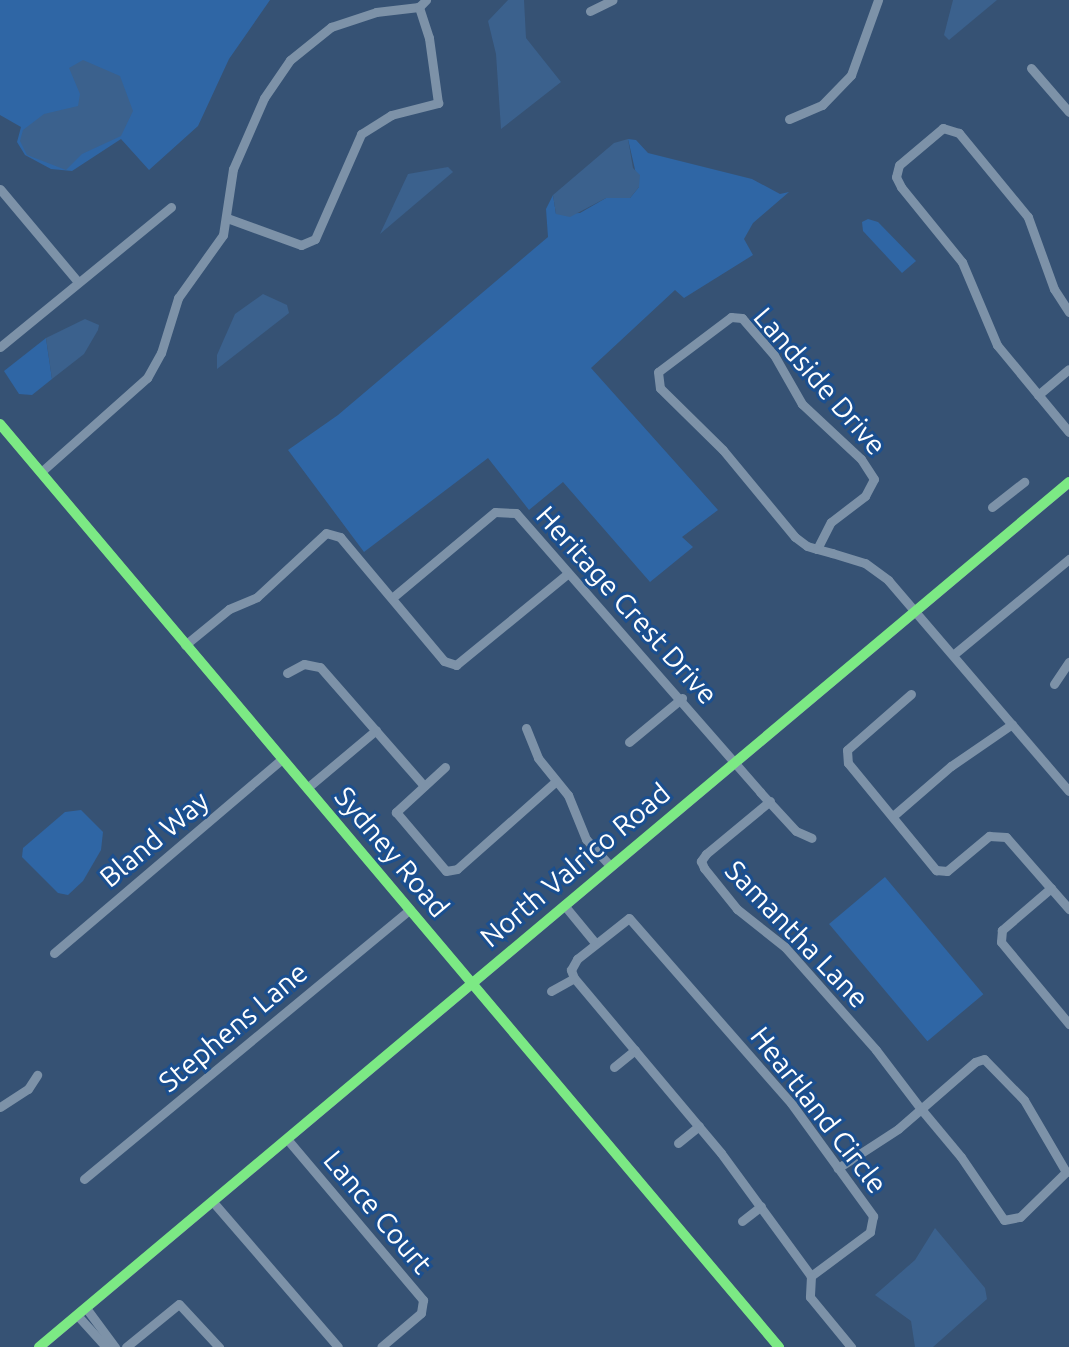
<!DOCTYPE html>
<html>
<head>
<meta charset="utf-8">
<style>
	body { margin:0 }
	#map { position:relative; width:1069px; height:1347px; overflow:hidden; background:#365274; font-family:Ubuntu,sans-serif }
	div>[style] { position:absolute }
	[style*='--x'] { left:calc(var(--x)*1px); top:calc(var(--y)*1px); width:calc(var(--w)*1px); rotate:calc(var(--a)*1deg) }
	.green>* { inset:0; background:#2f66a5; transform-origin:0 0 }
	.water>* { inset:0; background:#3b618d }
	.minor>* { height:9px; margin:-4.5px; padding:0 4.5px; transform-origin:4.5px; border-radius:4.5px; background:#7d92a8 }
	.cycleway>* { height:10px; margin:-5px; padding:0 5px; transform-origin:5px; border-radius:5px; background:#7ce984 }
	span { translate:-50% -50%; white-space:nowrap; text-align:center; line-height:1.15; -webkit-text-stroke:6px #1b4f8f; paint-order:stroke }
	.street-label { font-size:28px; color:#fff }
</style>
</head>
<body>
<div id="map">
	<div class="green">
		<div style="clip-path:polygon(0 0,270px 0,229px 59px,198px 126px,149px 170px,121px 139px,72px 171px,51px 169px,25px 155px,17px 142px,21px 127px,0 115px)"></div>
		<div style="clip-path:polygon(628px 139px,636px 140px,648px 153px,752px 179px,780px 194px,789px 192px,753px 223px,744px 239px,753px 255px,684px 298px,675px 290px,591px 368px,718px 510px,682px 537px,693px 547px,650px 582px,563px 482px,529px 510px,488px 458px,364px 552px,288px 450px,338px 415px,548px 237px,546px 209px,553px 195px,556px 214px,580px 213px,606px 198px,630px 198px,639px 187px)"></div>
		<div style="clip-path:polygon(868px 219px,878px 222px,916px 261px,902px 273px,863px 231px,862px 222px)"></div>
		<div style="clip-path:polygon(46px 338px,52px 379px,32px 395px,19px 394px,4px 371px)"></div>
		<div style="clip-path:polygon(81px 810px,103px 832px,101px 850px,83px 881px,68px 895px,58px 893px,22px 857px,23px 848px,65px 812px)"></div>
		<div style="left:885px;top:877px;width:153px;height:73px;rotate:50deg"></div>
	</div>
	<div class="water">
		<div style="clip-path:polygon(508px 0,524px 0,526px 38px,561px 82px,501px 129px,496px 54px,488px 21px)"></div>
		<div style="clip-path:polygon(953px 0,997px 0,949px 40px,944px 35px)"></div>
		<div style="clip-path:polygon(83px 60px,120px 76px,133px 111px,121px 136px,82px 154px,66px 170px,27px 155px,20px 141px,23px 130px,44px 114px,78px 106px,80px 94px,69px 68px)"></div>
		<div style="clip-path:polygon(628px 139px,633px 168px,640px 175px,639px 187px,630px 198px,606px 198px,570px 217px,556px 214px,553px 195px,614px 143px)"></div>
		<div style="clip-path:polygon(448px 167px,453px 172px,380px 234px,408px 174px)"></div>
		<div style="clip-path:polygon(263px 294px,287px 305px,289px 313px,217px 369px,217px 355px,235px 314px)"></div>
		<div style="clip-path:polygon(85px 319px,99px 325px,98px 330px,84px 354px,52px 379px,46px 338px)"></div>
		<div style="clip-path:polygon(935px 1228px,985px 1288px,987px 1299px,933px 1347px,915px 1347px,911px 1321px,875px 1295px,915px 1260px)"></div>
	</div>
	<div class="minor">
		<div style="--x:590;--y:11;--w:25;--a:-26"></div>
		<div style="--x:1031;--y:68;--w:58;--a:49.2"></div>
		<div style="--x:789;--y:119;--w:36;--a:-23"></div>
		<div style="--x:822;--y:105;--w:42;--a:-46"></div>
		<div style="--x:851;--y:75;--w:80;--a:-70.2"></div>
		<div style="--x:0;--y:189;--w:121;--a:50"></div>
		<div style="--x:227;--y:218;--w:79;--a:20"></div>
		<div style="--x:301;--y:245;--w:15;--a:-23"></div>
		<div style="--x:315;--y:239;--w:115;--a:-66.3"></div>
		<div style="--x:361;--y:134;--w:36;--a:-32"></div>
		<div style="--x:391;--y:115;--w:49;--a:-14.3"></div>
		<div style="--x:438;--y:103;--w:66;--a:-97.9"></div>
		<div style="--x:429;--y:38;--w:33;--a:-108"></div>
		<div style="--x:1069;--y:312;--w:27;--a:-123"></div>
		<div style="--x:1054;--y:289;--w:77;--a:-109.9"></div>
		<div style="--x:1028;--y:217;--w:109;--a:-129.4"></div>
		<div style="--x:959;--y:133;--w:17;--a:-163"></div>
		<div style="--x:943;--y:128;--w:57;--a:139.9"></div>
		<div style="--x:899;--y:165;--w:12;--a:104"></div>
		<div style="--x:896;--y:177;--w:11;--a:63"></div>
		<div style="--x:901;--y:187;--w:97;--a:50.9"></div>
		<div style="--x:962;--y:262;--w:90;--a:67.1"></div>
		<div style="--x:997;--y:345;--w:113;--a:50.4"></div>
		<div style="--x:0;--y:347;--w:221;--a:-39.3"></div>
		<div style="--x:1038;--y:395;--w:40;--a:-40"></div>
		<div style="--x:0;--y:424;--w:1208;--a:49.84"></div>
		<div style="--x:41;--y:472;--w:142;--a:-41.6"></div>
		<div style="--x:147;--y:378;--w:29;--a:-61"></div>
		<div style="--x:161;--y:353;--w:58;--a:-72.8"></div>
		<div style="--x:178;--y:298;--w:77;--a:-54.5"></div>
		<div style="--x:223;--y:235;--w:67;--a:-81.4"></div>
		<div style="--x:233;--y:169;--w:77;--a:-66.4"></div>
		<div style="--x:264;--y:98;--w:46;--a:-55.6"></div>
		<div style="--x:290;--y:60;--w:53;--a:-38.8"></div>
		<div style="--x:331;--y:27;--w:47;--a:-18.4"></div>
		<div style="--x:376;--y:12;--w:43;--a:-6.6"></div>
		<div style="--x:419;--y:7;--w:10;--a:-45"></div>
		<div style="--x:992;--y:507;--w:41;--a:-38"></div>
		<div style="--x:817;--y:549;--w:30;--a:-63"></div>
		<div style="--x:831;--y:522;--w:43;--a:-37.4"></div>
		<div style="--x:865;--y:496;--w:19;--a:-62"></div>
		<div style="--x:874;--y:479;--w:24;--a:-123"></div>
		<div style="--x:861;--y:459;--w:81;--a:-137"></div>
		<div style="--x:802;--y:404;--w:56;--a:-119.7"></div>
		<div style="--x:774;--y:355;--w:49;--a:-130.9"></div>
		<div style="--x:742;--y:318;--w:11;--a:-175"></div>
		<div style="--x:731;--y:317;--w:91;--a:143"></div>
		<div style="--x:658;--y:372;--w:16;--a:83"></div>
		<div style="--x:660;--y:388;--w:88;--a:44.5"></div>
		<div style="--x:723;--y:450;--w:113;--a:50.4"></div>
		<div style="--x:795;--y:537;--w:15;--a:37"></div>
		<div style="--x:807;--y:546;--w:10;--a:17"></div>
		<div style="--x:817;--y:549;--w:16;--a:15"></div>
		<div style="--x:832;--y:553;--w:34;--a:17"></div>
		<div style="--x:865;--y:563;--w:29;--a:36"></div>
		<div style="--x:888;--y:580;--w:278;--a:49.4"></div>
		<div style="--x:392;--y:598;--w:134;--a:-39.9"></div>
		<div style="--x:495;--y:512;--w:21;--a:3"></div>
		<div style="--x:516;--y:513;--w:371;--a:48.8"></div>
		<div style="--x:760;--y:792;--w:53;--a:47.3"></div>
		<div style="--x:796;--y:831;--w:17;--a:24"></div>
		<div style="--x:185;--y:645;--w:57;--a:-39.3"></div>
		<div style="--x:229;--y:609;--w:30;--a:-23"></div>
		<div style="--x:257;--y:597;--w:94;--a:-42.8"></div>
		<div style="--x:326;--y:533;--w:15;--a:16"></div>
		<div style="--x:340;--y:537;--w:162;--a:50"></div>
		<div style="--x:444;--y:661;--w:13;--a:18"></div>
		<div style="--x:456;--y:665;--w:144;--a:-39.3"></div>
		<div style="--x:953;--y:655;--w:151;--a:-39.6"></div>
		<div style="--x:287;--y:673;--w:19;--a:-28"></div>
		<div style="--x:304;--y:664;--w:16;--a:11"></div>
		<div style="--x:320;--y:667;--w:158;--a:48.8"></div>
		<div style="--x:1054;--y:684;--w:27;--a:-56"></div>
		<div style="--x:911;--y:694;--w:85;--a:138.8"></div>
		<div style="--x:847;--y:750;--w:13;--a:86"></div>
		<div style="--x:848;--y:763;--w:139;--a:50.6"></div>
		<div style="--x:936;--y:870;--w:11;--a:5"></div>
		<div style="--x:947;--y:871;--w:55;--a:-39.8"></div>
		<div style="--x:989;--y:836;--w:17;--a:3"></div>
		<div style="--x:1006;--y:837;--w:96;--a:48.8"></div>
		<div style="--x:526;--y:728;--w:32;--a:68"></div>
		<div style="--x:538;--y:758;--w:48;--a:51"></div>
		<div style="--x:568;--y:795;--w:48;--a:67.8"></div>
		<div style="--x:586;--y:839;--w:36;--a:48"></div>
		<div style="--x:629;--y:742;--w:69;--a:-39.7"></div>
		<div style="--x:445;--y:767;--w:67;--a:137.4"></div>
		<div style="--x:396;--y:812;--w:77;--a:49.7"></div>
		<div style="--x:446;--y:871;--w:11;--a:-10"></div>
		<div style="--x:457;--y:869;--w:132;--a:-41.6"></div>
		<div style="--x:307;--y:788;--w:90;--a:-40"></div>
		<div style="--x:770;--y:801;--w:83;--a:140.4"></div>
		<div style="--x:706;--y:854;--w:9;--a:126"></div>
		<div style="--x:701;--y:861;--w:8;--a:67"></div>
		<div style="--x:704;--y:868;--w:53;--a:51.2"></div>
		<div style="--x:737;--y:909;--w:61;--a:38.4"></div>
		<div style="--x:785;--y:947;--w:137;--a:48.5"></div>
		<div style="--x:876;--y:1050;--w:74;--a:52.7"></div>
		<div style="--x:921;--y:1109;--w:62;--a:50.2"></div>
		<div style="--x:961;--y:1157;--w:76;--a:55.7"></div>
		<div style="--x:1004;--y:1220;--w:16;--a:-11"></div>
		<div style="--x:1020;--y:1217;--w:64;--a:-44.4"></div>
		<div style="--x:1066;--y:1172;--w:83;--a:-120.3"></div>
		<div style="--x:1024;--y:1100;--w:57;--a:-134.3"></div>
		<div style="--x:984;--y:1059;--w:9;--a:162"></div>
		<div style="--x:975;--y:1062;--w:72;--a:139"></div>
		<div style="--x:921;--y:1109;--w:30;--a:139"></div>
		<div style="--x:898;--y:1129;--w:72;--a:147"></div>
		<div style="--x:893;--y:816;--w:77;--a:-40.8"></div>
		<div style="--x:951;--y:766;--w:74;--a:-34.5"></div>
		<div style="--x:1051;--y:888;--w:65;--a:139.4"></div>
		<div style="--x:1002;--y:930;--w:12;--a:95"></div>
		<div style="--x:1001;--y:942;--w:107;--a:50.3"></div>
		<div style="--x:564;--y:905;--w:50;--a:50.6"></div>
		<div style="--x:629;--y:918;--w:246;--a:48.8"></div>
		<div style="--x:791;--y:1103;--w:140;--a:54"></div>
		<div style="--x:873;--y:1216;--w:16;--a:101"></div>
		<div style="--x:870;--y:1232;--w:74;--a:143.3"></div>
		<div style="--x:811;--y:1276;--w:152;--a:-126.2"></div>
		<div style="--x:721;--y:1153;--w:229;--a:-130"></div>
		<div style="--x:574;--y:978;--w:9;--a:-111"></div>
		<div style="--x:571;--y:970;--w:13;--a:-61"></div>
		<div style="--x:577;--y:959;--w:66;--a:-38.3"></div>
		<div style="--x:54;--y:953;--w:299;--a:-40.4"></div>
		<div style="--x:551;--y:991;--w:26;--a:-29"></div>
		<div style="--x:614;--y:1067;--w:27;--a:-39"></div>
		<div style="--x:0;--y:1107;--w:33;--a:-33"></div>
		<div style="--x:28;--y:1089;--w:17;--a:-57"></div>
		<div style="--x:287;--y:1139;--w:211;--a:49.8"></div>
		<div style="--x:423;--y:1300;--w:13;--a:99"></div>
		<div style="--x:421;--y:1313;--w:52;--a:139.6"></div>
		<div style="--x:678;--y:1143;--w:27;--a:-39"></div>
		<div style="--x:84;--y:1179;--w:423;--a:-39.6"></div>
		<div style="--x:213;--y:1202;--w:191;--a:49.2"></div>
		<div style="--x:742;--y:1221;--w:24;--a:-38"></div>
		<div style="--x:811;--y:1276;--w:21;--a:93"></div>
		<div style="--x:810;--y:1297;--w:65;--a:50.6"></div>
		<div style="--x:86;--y:1308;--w:49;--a:53.4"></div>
		<div style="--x:77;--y:1315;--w:43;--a:47.8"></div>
		<div style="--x:39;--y:1347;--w:1345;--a:-40.02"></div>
		<div style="--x:126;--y:1347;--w:68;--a:-39.1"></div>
		<div style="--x:179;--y:1304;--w:59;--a:47.1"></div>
	</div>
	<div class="cycleway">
		<div style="--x:0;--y:424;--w:1208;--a:49.84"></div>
		<div style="--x:39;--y:1347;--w:1345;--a:-40.02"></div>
	</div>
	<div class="street-label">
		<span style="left:820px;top:381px;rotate:49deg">Landside Drive</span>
		<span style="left:627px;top:605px;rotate:48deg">Heritage Crest Drive</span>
		<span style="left:154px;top:839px;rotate:-40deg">Bland Way</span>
		<span style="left:392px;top:852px;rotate:50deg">Sydney Road</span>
		<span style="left:575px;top:865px;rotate:-40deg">North Valrico Road</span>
		<span style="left:797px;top:934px;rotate:46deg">Samantha Lane</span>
		<span style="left:233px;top:1027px;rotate:-40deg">Stephens Lane</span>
		<span style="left:819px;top:1110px;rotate:52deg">Heartland Circle</span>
		<span style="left:378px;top:1212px;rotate:50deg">Lance Court</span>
	</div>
</div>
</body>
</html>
